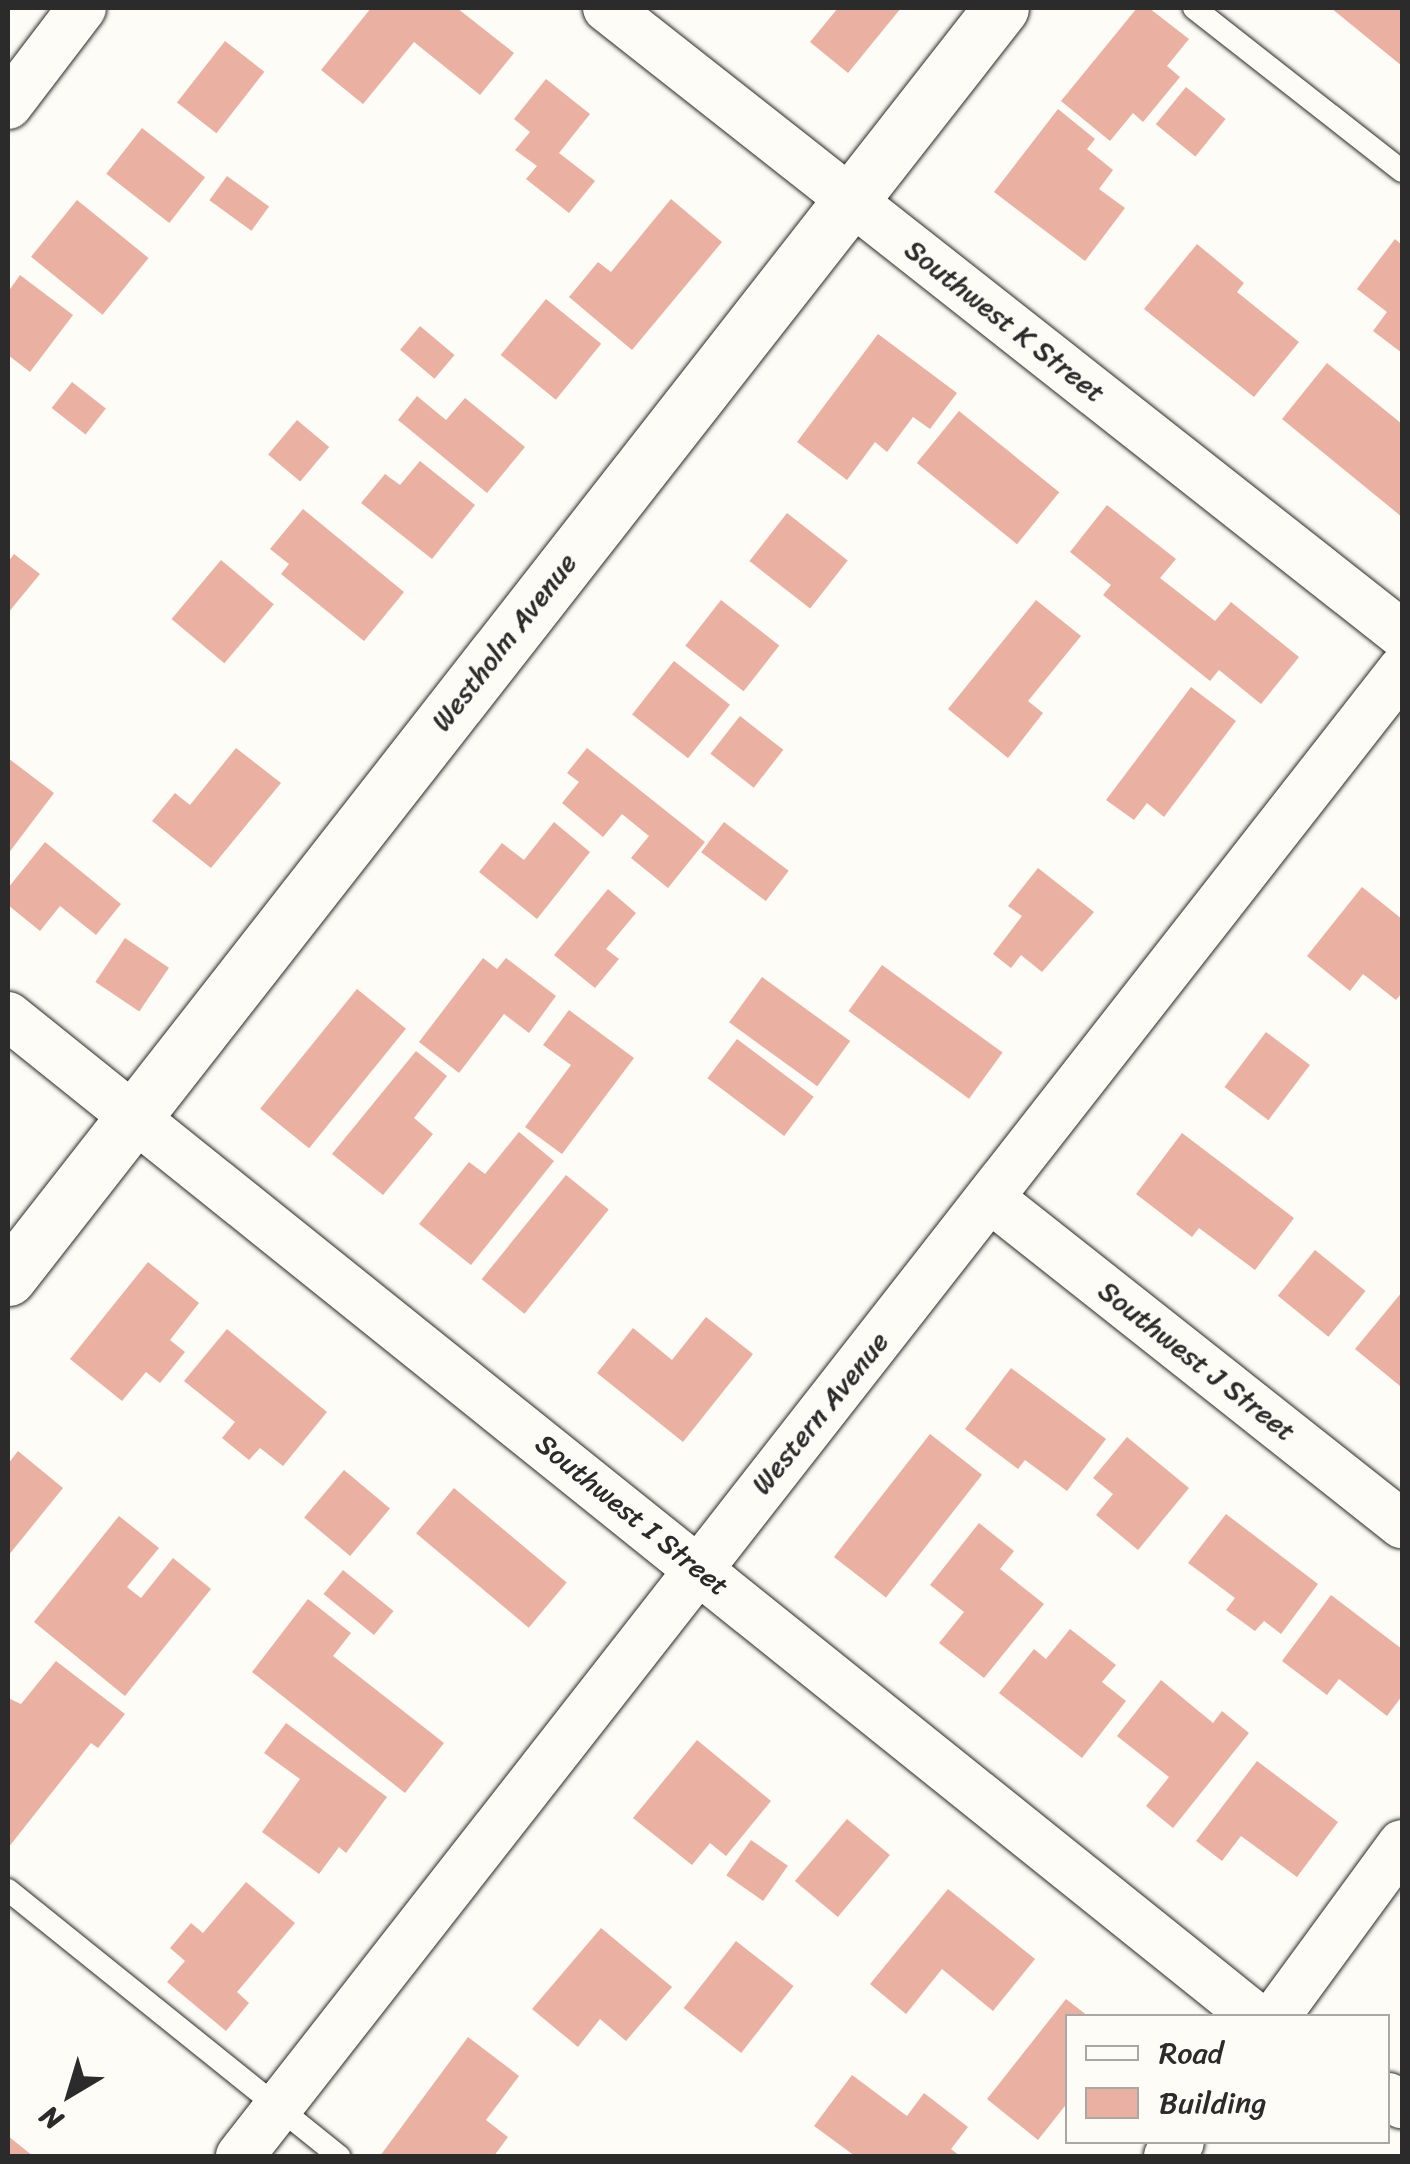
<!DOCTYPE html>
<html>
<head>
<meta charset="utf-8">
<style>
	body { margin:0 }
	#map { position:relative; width:1410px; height:2164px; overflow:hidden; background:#fdfcf7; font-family:Sriracha,sans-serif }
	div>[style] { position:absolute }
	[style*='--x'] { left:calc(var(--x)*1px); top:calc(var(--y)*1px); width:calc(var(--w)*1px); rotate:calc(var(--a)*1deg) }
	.building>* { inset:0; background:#eab1a2; transform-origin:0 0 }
	.roads { filter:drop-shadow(0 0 2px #2b2b2b) drop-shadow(0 0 2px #2b2b2b) }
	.lane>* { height:22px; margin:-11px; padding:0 11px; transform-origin:11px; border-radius:11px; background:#fdfcf7 }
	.street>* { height:48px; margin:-24px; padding:0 24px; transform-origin:24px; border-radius:24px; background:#fdfcf7 }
	.secondary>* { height:55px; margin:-27.5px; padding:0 27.5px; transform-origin:27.5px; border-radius:27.5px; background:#fdfcf7 }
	span { translate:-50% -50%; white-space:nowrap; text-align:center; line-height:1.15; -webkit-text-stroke:8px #fdfcf7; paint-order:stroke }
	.street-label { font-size:28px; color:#2b2b2b }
	.frame { position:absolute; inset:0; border:10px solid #2b2b2b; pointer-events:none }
	.legend { position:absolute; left:1065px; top:2014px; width:325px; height:130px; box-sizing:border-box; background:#fdfcf7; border:2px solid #a9a8a5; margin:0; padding:12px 18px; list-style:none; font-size:30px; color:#2b2b2b }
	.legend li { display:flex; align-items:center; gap:20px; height:50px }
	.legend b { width:50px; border:2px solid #a9a8a5 }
	.north { position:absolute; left:20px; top:2044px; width:100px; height:100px; -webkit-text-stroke:8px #fdfcf7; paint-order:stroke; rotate:218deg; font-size:28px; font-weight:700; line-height:40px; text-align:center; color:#2b2b2b }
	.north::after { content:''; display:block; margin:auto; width:35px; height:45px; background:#2b2b2b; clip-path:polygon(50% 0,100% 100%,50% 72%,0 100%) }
</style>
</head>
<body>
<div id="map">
	<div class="building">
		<div style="clip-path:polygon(371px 8px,457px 8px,514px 53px,480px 95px,414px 42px,363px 104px,321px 70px)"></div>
		<div style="clip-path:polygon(838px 8px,901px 8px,848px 73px,810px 42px)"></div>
		<div style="clip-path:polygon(1137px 8px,1149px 8px,1189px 39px,1167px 66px,1180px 77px,1143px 122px,1133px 113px,1110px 141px,1061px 101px)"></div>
		<div style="clip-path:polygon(1331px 8px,1402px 8px,1402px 66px)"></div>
		<div style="left:225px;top:41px;width:50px;height:78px;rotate:38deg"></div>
		<div style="clip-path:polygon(546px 79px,590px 114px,559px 153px,595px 181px,569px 213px,526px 179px,537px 166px,515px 150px,530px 132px,514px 119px)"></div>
		<div style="left:1186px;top:87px;width:51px;height:48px;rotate:39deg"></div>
		<div style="clip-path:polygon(1058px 109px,1095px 139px,1087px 149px,1113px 170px,1099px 189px,1125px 208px,1085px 261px,994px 192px)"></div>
		<div style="left:142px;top:128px;width:80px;height:58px;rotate:38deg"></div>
		<div style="left:227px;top:176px;width:52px;height:30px;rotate:36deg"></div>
		<div style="clip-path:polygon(671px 199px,722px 242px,632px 350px,569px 297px,598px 262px,611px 272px)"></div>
		<div style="left:77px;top:200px;width:92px;height:73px;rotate:39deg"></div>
		<div style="clip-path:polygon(1395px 239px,1402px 245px,1402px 353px,1373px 331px,1387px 312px,1357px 289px)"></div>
		<div style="clip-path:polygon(1197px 244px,1244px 283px,1237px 292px,1299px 342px,1254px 397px,1144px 309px)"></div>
		<div style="clip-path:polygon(20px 275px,73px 315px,30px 372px,8px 355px,8px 292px)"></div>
		<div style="left:546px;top:299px;width:71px;height:72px;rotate:39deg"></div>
		<div style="left:420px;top:326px;width:45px;height:31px;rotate:40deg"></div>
		<div style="clip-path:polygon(878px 334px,957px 393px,930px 429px,913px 417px,887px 452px,875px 442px,847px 480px,797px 442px)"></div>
		<div style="clip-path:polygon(1327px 363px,1402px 424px,1402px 517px,1282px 419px)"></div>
		<div style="left:72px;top:382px;width:43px;height:33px;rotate:38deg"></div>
		<div style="clip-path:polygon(417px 396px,446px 420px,465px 398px,525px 447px,487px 493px,398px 420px)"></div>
		<div style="left:959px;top:411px;width:129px;height:67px;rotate:39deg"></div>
		<div style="left:297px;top:420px;width:42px;height:45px;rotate:40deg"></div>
		<div style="clip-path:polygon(420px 461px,475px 505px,432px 559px,361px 503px,385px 474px,400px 485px)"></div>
		<div style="clip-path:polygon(1107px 505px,1176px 559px,1160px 578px,1215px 621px,1231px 602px,1299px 657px,1261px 704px,1219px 670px,1210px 681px,1103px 595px,1111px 585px,1070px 552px)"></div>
		<div style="clip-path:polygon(303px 509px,404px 592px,364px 641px,281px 574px,289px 564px,270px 549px)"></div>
		<div style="left:787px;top:513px;width:77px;height:61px;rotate:38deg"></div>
		<div style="clip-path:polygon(14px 554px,40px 574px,8px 613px,8px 562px)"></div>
		<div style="left:221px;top:560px;width:69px;height:77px;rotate:40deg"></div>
		<div style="left:721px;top:600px;width:74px;height:58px;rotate:38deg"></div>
		<div style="clip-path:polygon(1036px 600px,1081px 636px,1028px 701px,1043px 713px,1008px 758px,948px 709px)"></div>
		<div style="left:674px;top:661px;width:71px;height:68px;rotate:38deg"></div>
		<div style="clip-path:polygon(1191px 687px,1236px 721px,1164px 817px,1147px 803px,1134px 820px,1106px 800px)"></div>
		<div style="left:740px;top:716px;width:55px;height:48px;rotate:38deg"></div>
		<div style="clip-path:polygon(236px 748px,281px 783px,211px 868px,152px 821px,175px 793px,190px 805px)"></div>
		<div style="clip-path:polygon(587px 748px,705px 842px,668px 888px,631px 858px,649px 836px,622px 814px,603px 837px,562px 803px,579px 782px,567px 773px)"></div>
		<div style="clip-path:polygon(8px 758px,54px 793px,8px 854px)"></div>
		<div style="clip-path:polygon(554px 822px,590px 852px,537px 919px,479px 872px,502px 843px,524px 860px)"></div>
		<div style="left:724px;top:822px;width:81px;height:38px;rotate:37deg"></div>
		<div style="clip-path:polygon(45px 842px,121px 904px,96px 935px,60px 906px,40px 931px,8px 905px,8px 888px)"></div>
		<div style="clip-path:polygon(1038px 868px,1094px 912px,1042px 972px,1021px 955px,1011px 968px,993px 954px,1022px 916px,1008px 906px)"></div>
		<div style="clip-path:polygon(1362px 887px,1402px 919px,1402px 993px,1396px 1000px,1363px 974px,1350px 991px,1307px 956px)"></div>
		<div style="clip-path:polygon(608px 889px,636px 913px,606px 949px,619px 959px,595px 988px,554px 955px)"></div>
		<div style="left:125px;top:938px;width:53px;height:53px;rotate:34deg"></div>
		<div style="clip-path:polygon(483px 958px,497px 969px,506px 958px,556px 996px,529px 1033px,504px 1014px,459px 1073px,419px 1042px)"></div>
		<div style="left:882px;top:965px;width:149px;height:57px;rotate:36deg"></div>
		<div style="left:762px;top:977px;width:109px;height:56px;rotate:36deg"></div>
		<div style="left:357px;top:989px;width:63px;height:154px;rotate:39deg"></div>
		<div style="clip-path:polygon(569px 1010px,634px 1058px,562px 1154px,525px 1127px,571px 1065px,543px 1045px)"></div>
		<div style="left:1266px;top:1032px;width:55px;height:69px;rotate:37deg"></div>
		<div style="left:737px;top:1039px;width:96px;height:49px;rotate:37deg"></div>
		<div style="clip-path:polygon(416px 1051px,447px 1076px,414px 1118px,433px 1134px,383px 1195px,332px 1154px)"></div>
		<div style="clip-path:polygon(519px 1132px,554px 1161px,471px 1265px,419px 1224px,469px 1162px,485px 1174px)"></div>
		<div style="clip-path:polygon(1182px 1133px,1294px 1218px,1255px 1270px,1199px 1228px,1192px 1237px,1136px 1194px)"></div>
		<div style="left:566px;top:1175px;width:55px;height:134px;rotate:39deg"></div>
		<div style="left:1315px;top:1250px;width:65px;height:59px;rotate:39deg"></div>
		<div style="clip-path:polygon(148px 1262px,199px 1303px,170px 1340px,185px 1352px,160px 1383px,146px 1372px,122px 1401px,70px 1359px)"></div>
		<div style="clip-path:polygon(1402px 1292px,1402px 1384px,1400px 1386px,1355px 1349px)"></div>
		<div style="clip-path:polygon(706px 1317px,753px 1354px,683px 1442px,597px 1373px,633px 1328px,672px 1360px)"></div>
		<div style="clip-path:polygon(227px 1329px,327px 1412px,283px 1466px,260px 1448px,249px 1460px,222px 1438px,235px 1422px,184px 1381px)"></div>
		<div style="clip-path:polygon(1011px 1368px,1106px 1439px,1067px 1491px,1025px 1460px,1018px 1469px,965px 1429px)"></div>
		<div style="left:930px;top:1434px;width:66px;height:156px;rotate:38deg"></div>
		<div style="clip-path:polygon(1127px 1437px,1189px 1488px,1138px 1550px,1096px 1515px,1113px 1494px,1093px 1478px)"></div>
		<div style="clip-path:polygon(18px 1451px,63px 1488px,8px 1556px,8px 1464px)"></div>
		<div style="left:344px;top:1470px;width:60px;height:62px;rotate:40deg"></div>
		<div style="left:454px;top:1488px;width:147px;height:59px;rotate:40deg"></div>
		<div style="clip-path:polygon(1226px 1514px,1318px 1584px,1281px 1634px,1264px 1621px,1255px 1631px,1226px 1610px,1235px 1598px,1188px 1563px)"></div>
		<div style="clip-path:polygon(119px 1516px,159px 1548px,127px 1587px,141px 1598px,173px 1558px,211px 1589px,125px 1696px,34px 1622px)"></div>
		<div style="clip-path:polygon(979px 1523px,1014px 1551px,1000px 1569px,1044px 1604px,984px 1678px,939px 1643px,964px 1612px,930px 1585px)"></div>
		<div style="left:343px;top:1570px;width:65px;height:31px;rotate:39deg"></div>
		<div style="clip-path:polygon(1331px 1595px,1402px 1649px,1402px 1696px,1387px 1716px,1339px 1679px,1327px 1695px,1282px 1661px)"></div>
		<div style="clip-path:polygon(308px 1599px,351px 1633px,333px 1656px,444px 1743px,405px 1793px,252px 1672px)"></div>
		<div style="clip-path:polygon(1070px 1629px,1116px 1665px,1102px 1682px,1126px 1701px,1082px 1758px,999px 1693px,1034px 1649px,1046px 1659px)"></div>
		<div style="clip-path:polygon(56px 1661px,125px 1714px,98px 1748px,91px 1743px,8px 1848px,8px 1698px,21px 1704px)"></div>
		<div style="clip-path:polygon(1161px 1680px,1213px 1723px,1222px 1711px,1249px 1733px,1173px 1828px,1146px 1806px,1169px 1777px,1117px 1736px)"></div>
		<div style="clip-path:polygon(286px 1723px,387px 1797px,346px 1853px,339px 1847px,319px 1874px,262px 1832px,300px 1779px,264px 1753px)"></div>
		<div style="clip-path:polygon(697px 1740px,771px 1801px,726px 1856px,710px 1843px,692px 1865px,633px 1818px)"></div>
		<div style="clip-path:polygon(1257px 1761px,1338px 1822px,1297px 1877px,1241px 1836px,1222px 1861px,1196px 1841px)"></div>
		<div style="left:847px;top:1819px;width:56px;height:81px;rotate:40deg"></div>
		<div style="left:751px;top:1840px;width:45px;height:43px;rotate:35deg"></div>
		<div style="clip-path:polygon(246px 1882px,295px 1923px,237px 1992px,249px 2003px,226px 2031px,167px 1982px,185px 1961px,170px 1948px,191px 1923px,203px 1933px)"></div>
		<div style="clip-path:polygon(948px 1889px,1035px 1959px,993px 2011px,942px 1969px,906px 2014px,870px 1984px)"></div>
		<div style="clip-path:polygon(601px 1928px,672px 1987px,626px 2041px,600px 2019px,578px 2047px,532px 2009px)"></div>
		<div style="left:736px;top:1941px;width:73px;height:85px;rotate:38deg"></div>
		<div style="clip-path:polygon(1066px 1999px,1088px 2016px,1068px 2016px,1068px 2102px,1038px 2140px,987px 2099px)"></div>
		<div style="clip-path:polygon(468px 2037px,519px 2076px,486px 2120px,508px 2137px,494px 2156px,380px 2156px)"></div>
		<div style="clip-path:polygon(852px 2075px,907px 2116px,924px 2093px,968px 2127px,951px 2149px,960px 2156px,855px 2156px,814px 2126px)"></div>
		<div style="clip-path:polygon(8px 2136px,33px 2156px,8px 2156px)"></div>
	</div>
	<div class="roads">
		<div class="lane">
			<div style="--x:1194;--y:8;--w:264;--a:38.1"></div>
			<div style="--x:8;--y:1890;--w:425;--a:38.8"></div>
		</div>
		<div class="street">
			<div style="--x:607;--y:8;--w:1012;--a:38.22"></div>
			<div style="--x:8;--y:105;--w:122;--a:-52.7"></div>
			<div style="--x:8;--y:1016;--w:1598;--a:38.75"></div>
			<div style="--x:991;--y:1199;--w:524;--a:38.34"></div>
			<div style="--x:1276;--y:2016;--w:213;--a:-53.8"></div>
			<div style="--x:1388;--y:2097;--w:16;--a:27"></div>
			<div style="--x:240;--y:2156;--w:1886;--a:-51.98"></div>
			<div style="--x:1168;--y:2156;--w:18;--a:-49"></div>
		</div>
		<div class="secondary">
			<div style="--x:8;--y:1278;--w:1612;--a:-51.98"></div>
		</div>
	</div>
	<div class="street-label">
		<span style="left:1005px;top:321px;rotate:38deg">Southwest K Street</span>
		<span style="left:504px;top:642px;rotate:-52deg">Westholm Avenue</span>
		<span style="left:1197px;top:1361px;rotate:38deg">Southwest J Street</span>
		<span style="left:820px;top:1413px;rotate:-51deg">Western Avenue</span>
		<span style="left:632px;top:1515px;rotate:39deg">Southwest I Street</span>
	</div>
	<div class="frame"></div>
	<ul class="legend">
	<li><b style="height:12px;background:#fdfcf7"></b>Road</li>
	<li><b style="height:28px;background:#eab1a2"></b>Building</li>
	</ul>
	<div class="north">N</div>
</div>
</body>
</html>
